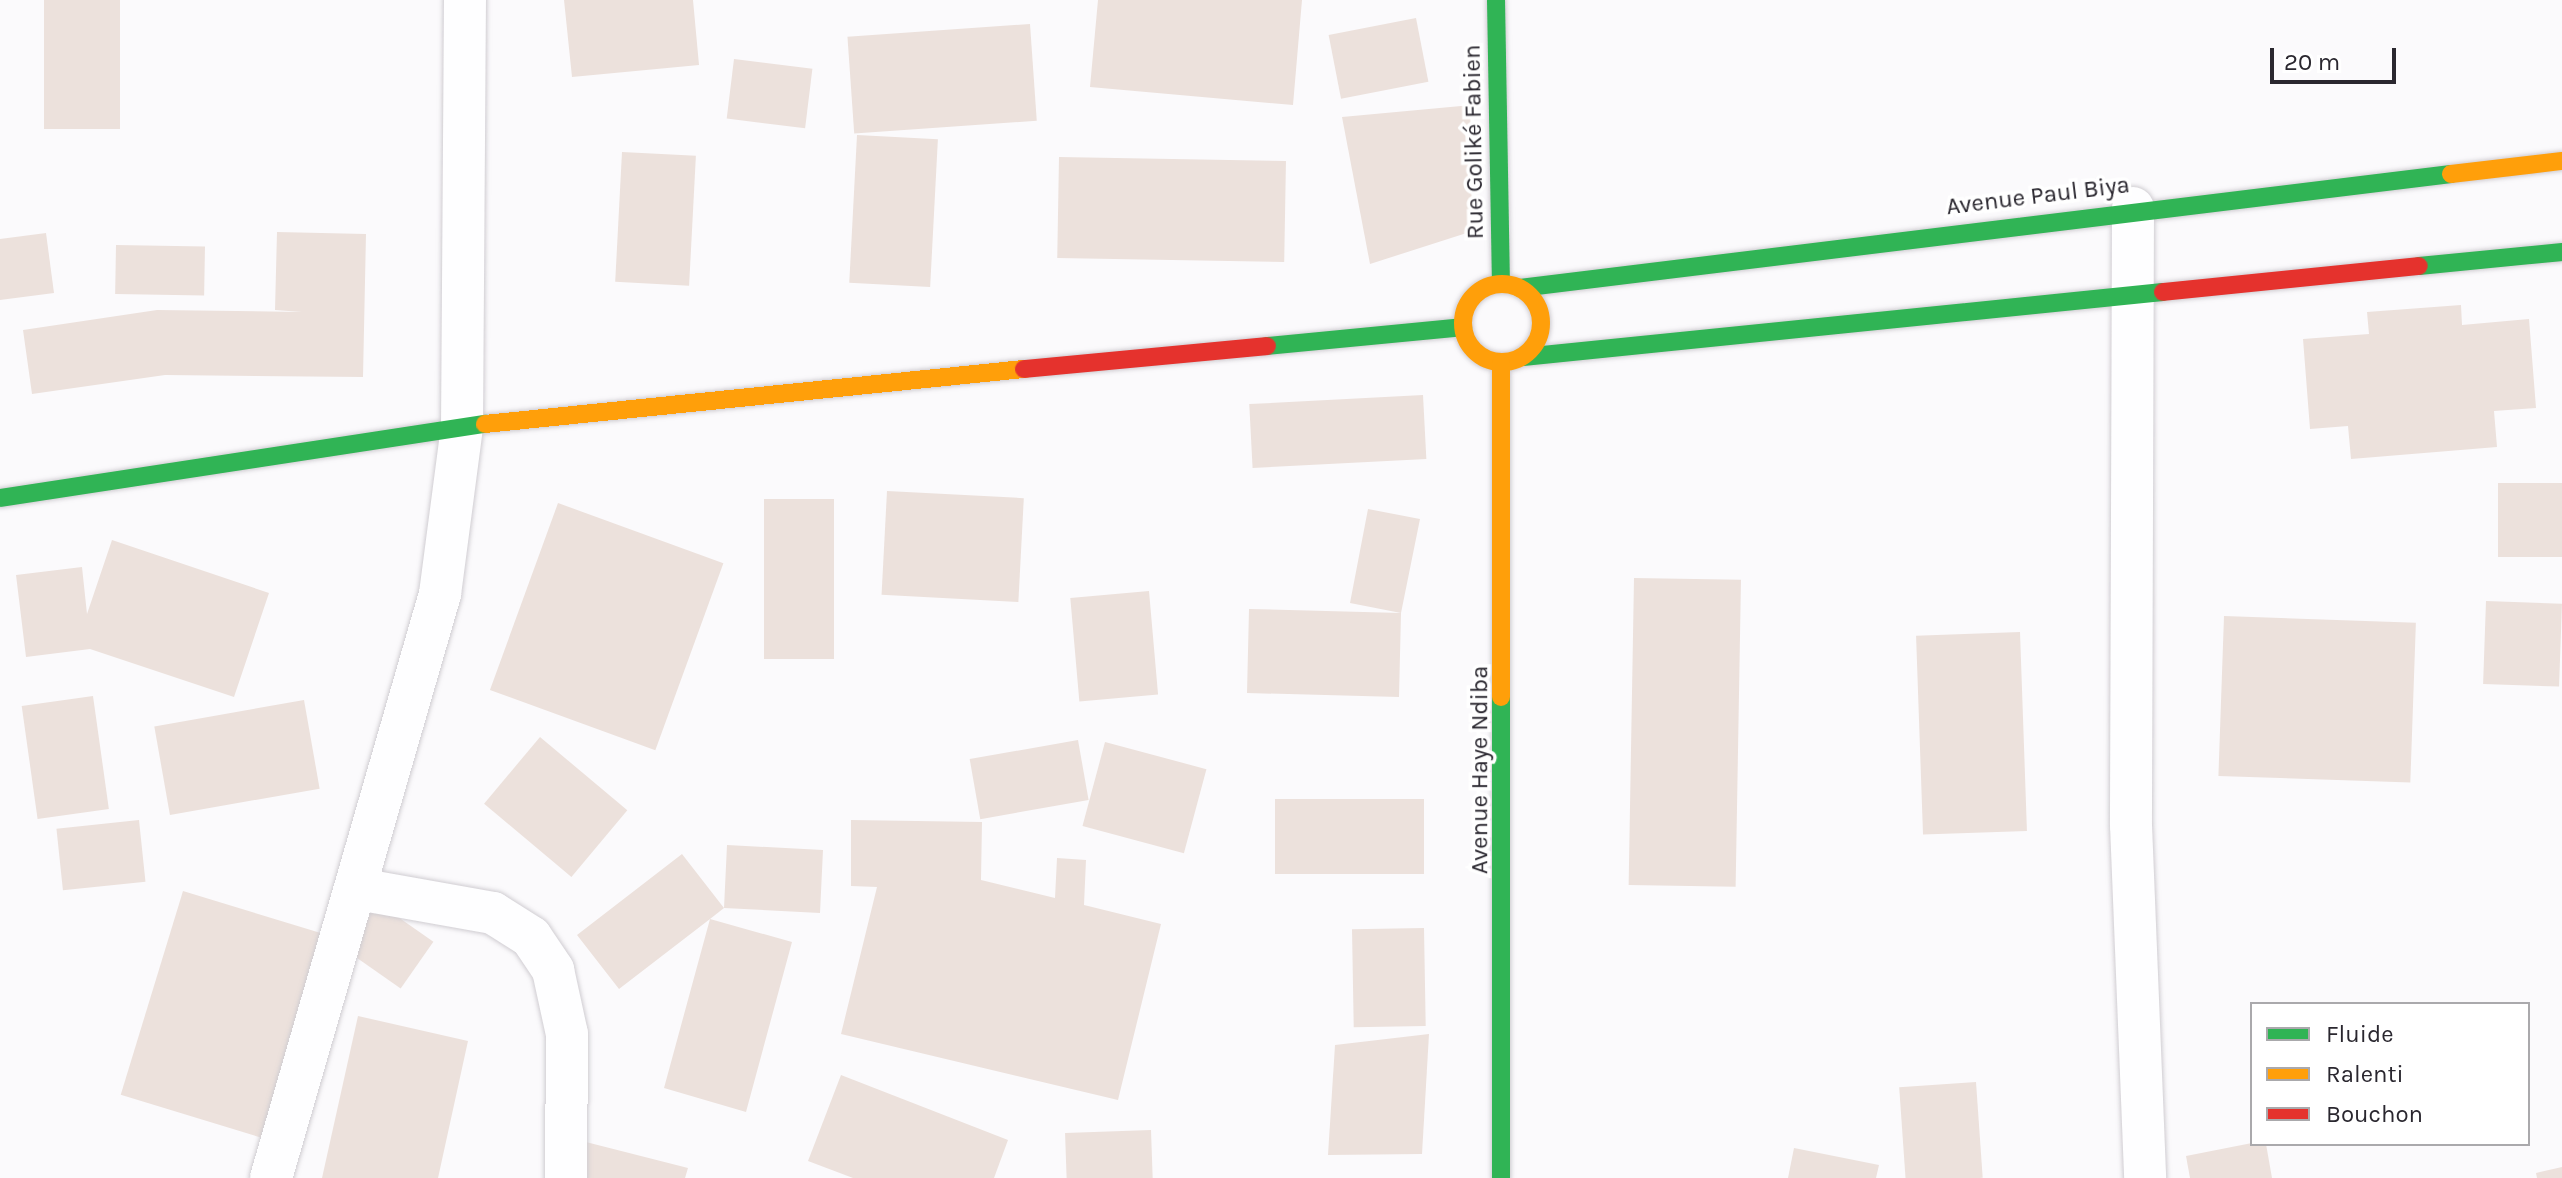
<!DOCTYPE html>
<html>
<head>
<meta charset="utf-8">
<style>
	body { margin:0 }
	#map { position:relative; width:2562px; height:1178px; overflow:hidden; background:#fbfafc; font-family:Karla,sans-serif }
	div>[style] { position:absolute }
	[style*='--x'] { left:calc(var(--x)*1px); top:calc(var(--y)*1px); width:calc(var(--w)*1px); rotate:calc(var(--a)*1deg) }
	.building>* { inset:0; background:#ece1dc; transform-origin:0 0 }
	.roads { filter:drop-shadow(0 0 2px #d0cdd2) drop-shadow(0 0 2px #d0cdd2) }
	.street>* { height:42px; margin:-21px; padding:0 21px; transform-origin:21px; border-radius:21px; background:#fefeff }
	.fast>* { height:18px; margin:-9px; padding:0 9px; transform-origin:9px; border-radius:9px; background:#30b455 }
	.slow>* { height:18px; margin:-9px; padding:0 9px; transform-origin:9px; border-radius:9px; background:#ff9f0a }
	.slow>.ring { margin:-9px; padding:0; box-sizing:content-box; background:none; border:18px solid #ff9f0a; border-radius:50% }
	.jam>* { height:18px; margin:-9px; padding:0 9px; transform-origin:9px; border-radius:9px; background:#e5322d }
	span { translate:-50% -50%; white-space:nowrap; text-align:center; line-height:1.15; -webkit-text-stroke:7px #fff; paint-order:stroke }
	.street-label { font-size:24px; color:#2a272f }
	.legend { position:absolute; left:2250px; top:1002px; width:280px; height:144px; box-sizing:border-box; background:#fff; border:2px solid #aaa9ac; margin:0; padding:10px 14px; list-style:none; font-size:24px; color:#2a272f }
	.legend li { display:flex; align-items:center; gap:16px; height:40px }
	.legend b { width:40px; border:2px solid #aaa9ac }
	.scale { position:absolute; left:2270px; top:48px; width:126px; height:36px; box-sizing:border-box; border:4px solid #2a272f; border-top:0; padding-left:10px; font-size:24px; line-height:28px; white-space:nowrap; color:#2a272f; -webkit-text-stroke:6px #fff; paint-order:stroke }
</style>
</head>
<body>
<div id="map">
	<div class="building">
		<div style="left:44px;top:0;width:76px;height:129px"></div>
		<div style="clip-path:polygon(564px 0,693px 0,699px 65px,572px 77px)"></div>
		<div style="clip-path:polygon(1098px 0,1302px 0,1293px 105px,1090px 87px)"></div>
		<div style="left:1416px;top:18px;width:65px;height:89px;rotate:79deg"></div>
		<div style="left:1030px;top:24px;width:97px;height:183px;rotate:86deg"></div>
		<div style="left:734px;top:59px;width:79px;height:60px;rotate:7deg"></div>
		<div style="clip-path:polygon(1472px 105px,1476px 230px,1370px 264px,1342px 117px)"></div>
		<div style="left:857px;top:135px;width:81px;height:148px;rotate:3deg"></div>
		<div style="left:622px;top:152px;width:74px;height:130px;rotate:3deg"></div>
		<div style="left:1059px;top:157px;width:227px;height:101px;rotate:1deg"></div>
		<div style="clip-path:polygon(277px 232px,366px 234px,363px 377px,165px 375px,32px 394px,23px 330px,157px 310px,302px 312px,275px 310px)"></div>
		<div style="clip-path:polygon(46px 233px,54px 293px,0 300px,0 239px)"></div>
		<div style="left:116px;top:245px;width:89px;height:49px;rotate:1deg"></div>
		<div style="clip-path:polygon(2461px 305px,2462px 325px,2529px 319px,2536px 408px,2494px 411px,2497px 447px,2351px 459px,2348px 426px,2310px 429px,2303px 339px,2369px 334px,2367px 312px)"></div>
		<div style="left:1423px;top:395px;width:64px;height:174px;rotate:87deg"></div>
		<div style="left:2562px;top:483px;width:74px;height:64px;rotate:90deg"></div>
		<div style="left:887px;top:491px;width:137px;height:104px;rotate:3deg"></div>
		<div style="left:834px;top:499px;width:160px;height:70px;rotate:90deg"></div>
		<div style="left:558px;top:503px;width:176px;height:199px;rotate:20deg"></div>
		<div style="clip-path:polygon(1368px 509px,1420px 519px,1401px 613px,1399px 697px,1247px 693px,1249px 609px,1401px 613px,1350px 603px)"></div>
		<div style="clip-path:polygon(112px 540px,269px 593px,234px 697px,90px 649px,26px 657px,16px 575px,82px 567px,87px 614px)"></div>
		<div style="left:1634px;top:578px;width:107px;height:307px;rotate:1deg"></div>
		<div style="left:1149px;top:591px;width:104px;height:79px;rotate:85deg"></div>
		<div style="left:2486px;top:601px;width:76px;height:83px;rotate:2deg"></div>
		<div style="left:2224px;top:616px;width:192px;height:160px;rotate:2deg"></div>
		<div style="left:2020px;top:632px;width:199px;height:104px;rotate:88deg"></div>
		<div style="left:93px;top:696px;width:114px;height:72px;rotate:82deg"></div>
		<div style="left:304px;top:700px;width:90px;height:152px;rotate:80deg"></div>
		<div style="left:540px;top:737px;width:114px;height:87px;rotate:40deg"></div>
		<div style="left:1078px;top:740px;width:61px;height:110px;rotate:80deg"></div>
		<div style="left:1105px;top:742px;width:105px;height:87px;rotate:15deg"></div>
		<div style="left:1275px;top:799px;width:149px;height:75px"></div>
		<div style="left:139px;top:820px;width:62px;height:83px;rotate:84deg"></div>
		<div style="clip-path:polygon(851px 820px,982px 822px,981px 880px,1055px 898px,1057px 858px,1086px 860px,1084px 905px,1161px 924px,1118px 1100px,841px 1034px,877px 887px,851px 886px)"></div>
		<div style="clip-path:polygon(727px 845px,823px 850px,820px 913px,724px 908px,710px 919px,792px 942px,746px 1112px,664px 1088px,710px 919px,619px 989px,577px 935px,682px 854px,724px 908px)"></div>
		<div style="left:358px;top:889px;width:92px;height:57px;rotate:35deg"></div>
		<div style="left:183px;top:891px;width:150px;height:213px;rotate:17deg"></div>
		<div style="left:1424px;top:928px;width:98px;height:72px;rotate:89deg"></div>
		<div style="clip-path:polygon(358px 1016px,468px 1041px,438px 1178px,322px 1178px)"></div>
		<div style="clip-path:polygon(1429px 1034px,1422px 1154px,1328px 1155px,1335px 1045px)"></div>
		<div style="clip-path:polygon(841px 1075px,1008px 1140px,994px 1178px,853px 1178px,808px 1161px)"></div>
		<div style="left:1976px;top:1082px;width:96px;height:77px;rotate:86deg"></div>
		<div style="left:1151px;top:1130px;width:48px;height:86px;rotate:88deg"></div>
		<div style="clip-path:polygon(582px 1141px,688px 1168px,685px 1178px,573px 1178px)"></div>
		<div style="clip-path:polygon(2252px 1143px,2266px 1144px,2272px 1178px,2190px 1178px,2186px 1156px)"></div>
		<div style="clip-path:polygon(1794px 1148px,1879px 1165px,1876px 1178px,1788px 1178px)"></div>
		<div style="clip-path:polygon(2562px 1167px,2562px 1178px,2537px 1178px,2536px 1173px)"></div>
	</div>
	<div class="roads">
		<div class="street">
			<div style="--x:2133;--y:208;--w:617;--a:90.19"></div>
			<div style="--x:2131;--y:825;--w:353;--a:87.7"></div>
			<div style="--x:358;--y:889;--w:137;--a:10.1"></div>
			<div style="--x:493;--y:913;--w:45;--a:32.3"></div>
			<div style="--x:531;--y:937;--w:40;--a:56"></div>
			<div style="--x:553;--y:970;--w:66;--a:77.7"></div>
			<div style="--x:567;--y:1034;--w:144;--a:90.4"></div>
			<div style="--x:271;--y:1178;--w:608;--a:-73.86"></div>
			<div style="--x:440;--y:594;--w:168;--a:-82.5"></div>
			<div style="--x:462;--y:427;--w:427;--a:-89.6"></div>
		</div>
		<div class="fast">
			<div style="--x:1496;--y:0;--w:284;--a:89"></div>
			<div style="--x:2419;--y:266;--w:144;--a:-5.6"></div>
			<div style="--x:1520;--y:288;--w:938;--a:-6.98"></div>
			<div style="--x:1267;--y:346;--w:197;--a:-5.5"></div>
			<div style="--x:1523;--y:357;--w:643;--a:-5.8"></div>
			<div style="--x:0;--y:498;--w:491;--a:-8.7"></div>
			<div style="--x:1501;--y:697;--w:481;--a:90"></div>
		</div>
		<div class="slow">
			<div style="--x:2451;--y:174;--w:112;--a:-6.7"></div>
			<div class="ring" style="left:1463px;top:284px;width:60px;height:60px"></div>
			<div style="--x:1501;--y:363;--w:334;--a:90"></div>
			<div style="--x:485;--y:424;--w:542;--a:-5.83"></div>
		</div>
		<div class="jam">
			<div style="--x:2163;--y:292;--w:257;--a:-5.8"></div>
			<div style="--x:1024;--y:369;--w:244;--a:-5.4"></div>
		</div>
	</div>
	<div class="street-label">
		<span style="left:1474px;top:142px;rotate:-91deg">Rue Goliké Fabien</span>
		<span style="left:2038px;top:196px;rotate:-7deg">Avenue Paul Biya</span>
		<span style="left:1480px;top:770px;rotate:-90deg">Avenue Haye Ndiba</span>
	</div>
	<ul class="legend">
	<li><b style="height:10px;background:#30b455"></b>Fluide</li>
	<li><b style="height:10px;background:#ff9f0a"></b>Ralenti</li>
	<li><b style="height:10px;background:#e5322d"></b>Bouchon</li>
	</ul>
	<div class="scale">20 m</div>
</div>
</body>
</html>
